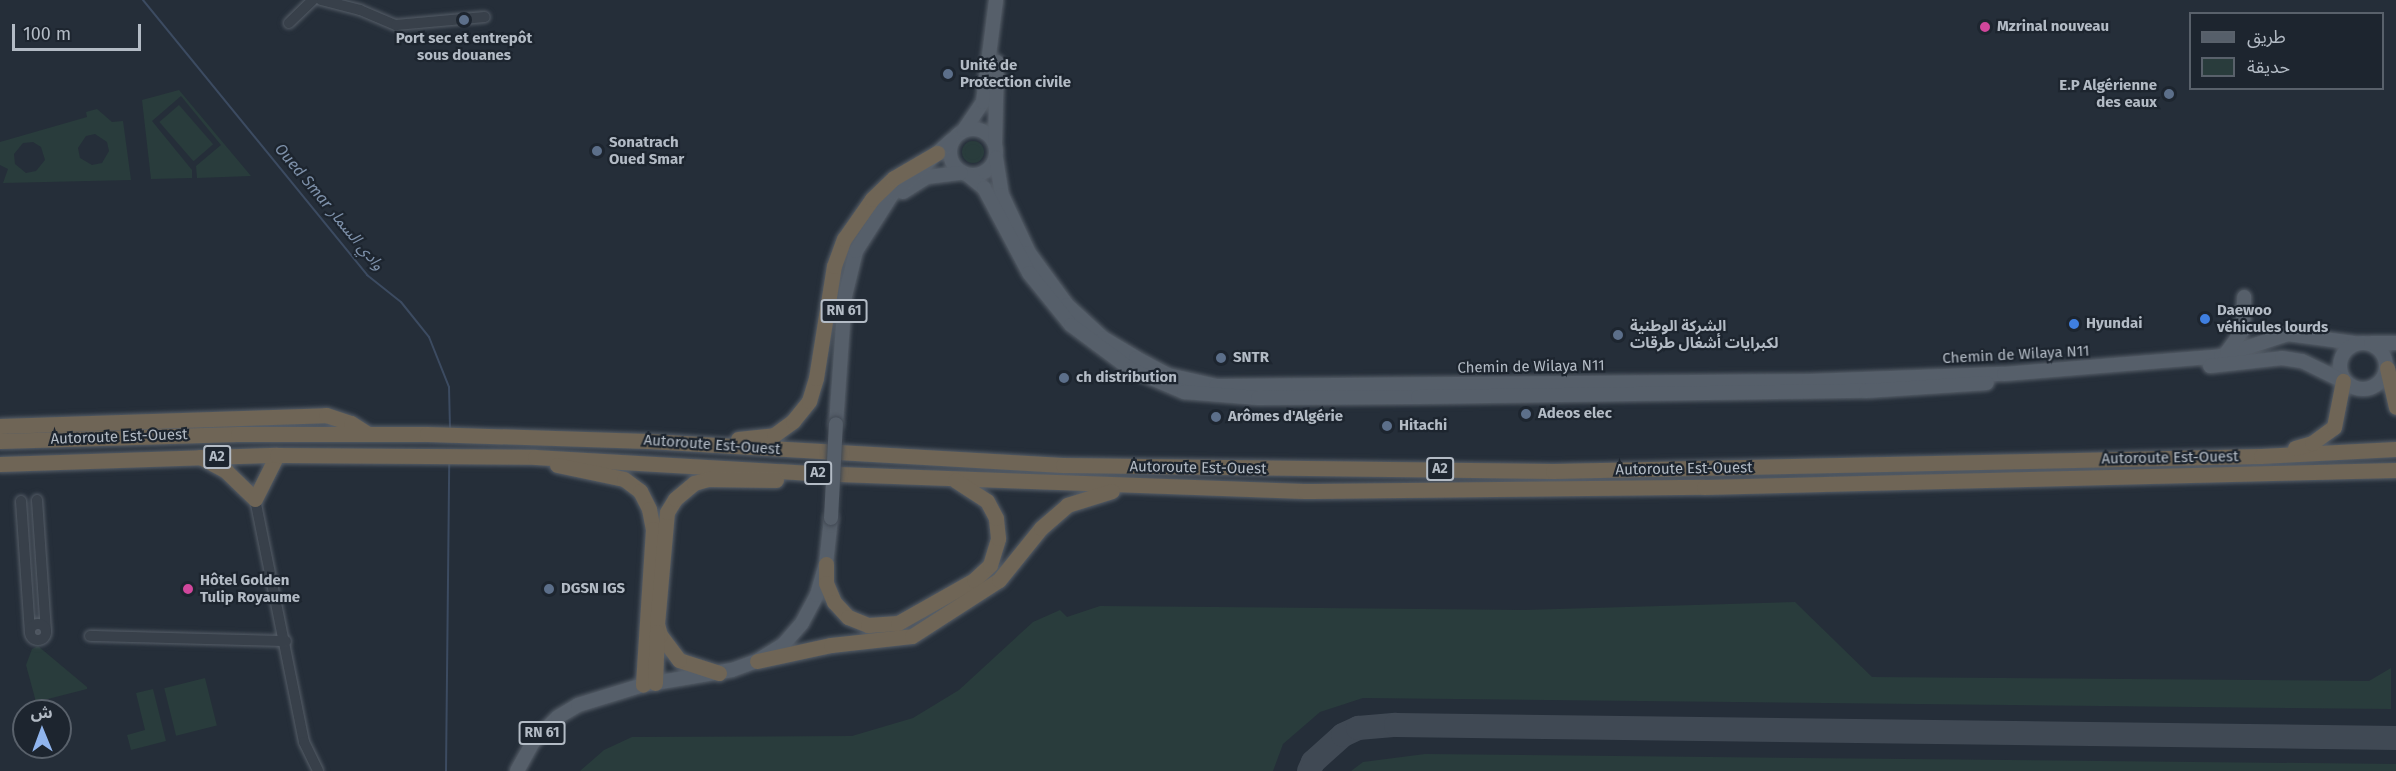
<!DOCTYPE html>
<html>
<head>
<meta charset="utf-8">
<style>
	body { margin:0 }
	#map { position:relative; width:2396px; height:771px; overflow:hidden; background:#252e39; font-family:"Fira Sans","Noto Sans Arabic",sans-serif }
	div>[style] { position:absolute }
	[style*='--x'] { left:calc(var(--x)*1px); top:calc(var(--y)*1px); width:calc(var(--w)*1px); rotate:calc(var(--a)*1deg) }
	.green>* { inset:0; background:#293c3c; transform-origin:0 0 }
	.round { border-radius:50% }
	.stream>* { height:2px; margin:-1px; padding:0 1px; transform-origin:1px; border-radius:1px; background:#3c4b61 }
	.taxiway>* { height:24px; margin:-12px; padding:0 12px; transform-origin:12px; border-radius:12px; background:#404954 }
	.roads { filter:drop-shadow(0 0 2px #565e68) drop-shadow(0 0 2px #565e68) }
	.minor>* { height:10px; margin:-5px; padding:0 5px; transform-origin:5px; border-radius:5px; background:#38404a }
	.minor>.ring { margin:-5px; padding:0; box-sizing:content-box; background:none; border:10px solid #38404a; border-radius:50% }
	.major>* { height:14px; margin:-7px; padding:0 7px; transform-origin:7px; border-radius:7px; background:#565f6a }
	.major>.ring { margin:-7px; padding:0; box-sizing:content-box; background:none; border:14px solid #565f6a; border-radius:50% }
	.highway>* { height:15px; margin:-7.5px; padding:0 7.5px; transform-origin:7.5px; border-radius:7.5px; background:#6f6556 }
	.bridges { filter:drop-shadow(0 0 2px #414953) drop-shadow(0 0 2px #414953) }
	.major-bridge>* { height:14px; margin:-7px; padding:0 7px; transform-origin:7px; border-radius:7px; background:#565f6a }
	.dots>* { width:16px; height:16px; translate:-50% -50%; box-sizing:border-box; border:3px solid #1d252f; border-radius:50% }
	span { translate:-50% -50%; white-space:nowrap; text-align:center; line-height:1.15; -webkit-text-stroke:4.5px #1d252f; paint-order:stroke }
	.shield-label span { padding:2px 4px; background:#1d252f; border:2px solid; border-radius:4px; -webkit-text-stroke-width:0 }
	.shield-label { font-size:14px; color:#b3bbc5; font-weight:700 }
	.poi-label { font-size:15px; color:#b3bbc5; font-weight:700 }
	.left { translate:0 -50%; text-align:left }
	.right { translate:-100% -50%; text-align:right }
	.street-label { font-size:15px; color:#b3bbc5 }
	.water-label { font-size:16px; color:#7e91aa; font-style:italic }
	.legend { position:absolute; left:2189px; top:12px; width:195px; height:78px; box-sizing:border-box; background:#1d252f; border:2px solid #59616b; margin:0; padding:8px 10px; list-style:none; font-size:18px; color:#b3bbc5 }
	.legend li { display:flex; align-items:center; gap:12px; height:30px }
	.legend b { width:30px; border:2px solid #59616b }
	.north { position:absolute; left:12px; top:699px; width:60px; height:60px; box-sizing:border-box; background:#1d252f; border:2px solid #59616b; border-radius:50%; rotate:359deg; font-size:16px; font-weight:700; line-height:24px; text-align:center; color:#b3bbc5 }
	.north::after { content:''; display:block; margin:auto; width:21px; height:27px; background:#90b5ee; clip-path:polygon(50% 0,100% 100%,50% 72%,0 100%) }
	.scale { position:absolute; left:12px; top:24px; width:129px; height:27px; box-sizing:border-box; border:3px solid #b3bbc5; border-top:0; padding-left:8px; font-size:18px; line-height:21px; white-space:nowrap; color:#b3bbc5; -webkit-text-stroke:4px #1d252f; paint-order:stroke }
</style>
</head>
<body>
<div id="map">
	<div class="green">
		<div style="clip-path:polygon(179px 90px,251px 176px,197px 178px,196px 166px,221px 145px,181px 96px,152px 121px,192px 170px,192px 178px,151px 179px,142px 100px)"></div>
		<div style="left:179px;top:105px;width:52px;height:26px;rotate:49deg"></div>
		<div style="clip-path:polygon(evenodd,97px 109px,112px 122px,123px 121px,131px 180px,3px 183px,8px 169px,0 165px,0 142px,87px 117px,86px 112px,97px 109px,95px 134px,107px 142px,109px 151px,102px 163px,92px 165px,80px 158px,78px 148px,86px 136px,95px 134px,97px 109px,33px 142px,41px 147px,45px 160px,36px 171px,26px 173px,15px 164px,14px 154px,23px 143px,33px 142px)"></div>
		<div class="round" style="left:962px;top:141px;width:22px;height:22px"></div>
		<div style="clip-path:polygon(1795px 602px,1872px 677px,2369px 681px,2391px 668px,2391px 709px,1363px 698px,1320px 712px,1283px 744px,1273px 771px,580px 771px,604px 750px,632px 737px,852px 736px,913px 718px,959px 690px,1033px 622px,1060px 610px,1067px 617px,1100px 606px,1524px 610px)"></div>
		<div style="clip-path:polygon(38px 646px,87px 687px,87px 689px,36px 702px,26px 665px,32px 649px)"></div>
		<div style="left:205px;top:678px;width:49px;height:42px;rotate:76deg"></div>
		<div style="clip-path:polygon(153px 689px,166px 741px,131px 750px,127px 735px,145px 730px,136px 693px)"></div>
		<div style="clip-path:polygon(1425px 754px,2396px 764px,2396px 771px,1351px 771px,1363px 762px)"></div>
	</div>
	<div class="stream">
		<div style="--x:143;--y:0;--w:355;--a:50.8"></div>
		<div style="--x:367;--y:275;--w:43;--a:38.5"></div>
		<div style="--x:401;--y:302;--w:45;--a:51.3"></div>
		<div style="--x:429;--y:337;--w:54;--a:68.2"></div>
		<div style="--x:449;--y:387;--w:42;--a:88.6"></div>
		<div style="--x:446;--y:771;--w:309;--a:-89.4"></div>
	</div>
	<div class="taxiway">
		<div style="--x:1309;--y:771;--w:10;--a:-66"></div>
		<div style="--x:1313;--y:762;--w:40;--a:-42"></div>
		<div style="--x:1343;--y:735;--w:17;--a:-25"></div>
		<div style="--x:1358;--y:728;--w:38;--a:-5"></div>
		<div style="--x:1396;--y:725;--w:1000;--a:0.74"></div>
	</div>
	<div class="roads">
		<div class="minor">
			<div style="--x:321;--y:0;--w:40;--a:14.4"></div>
			<div style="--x:360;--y:10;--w:39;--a:23"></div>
			<div style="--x:396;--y:25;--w:89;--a:-5.1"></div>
			<div style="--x:289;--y:23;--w:33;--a:-44"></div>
			<div style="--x:255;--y:499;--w:248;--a:78.6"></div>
			<div style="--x:304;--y:742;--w:32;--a:64"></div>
			<div style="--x:37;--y:500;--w:132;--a:86.1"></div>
			<div style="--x:21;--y:501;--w:131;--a:86.1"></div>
			<div class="ring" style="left:30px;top:624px;width:6px;height:6px"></div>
			<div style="--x:90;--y:636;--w:196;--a:1.5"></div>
		</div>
		<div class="major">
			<div class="ring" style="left:950px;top:129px;width:32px;height:32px"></div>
			<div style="--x:964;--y:130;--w:34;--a:-56"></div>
			<div style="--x:983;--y:102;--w:103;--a:-82.7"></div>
			<div style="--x:995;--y:144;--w:82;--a:-88.6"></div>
			<div style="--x:996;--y:158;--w:37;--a:81"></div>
			<div style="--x:1002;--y:195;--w:64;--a:65"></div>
			<div style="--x:1029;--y:253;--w:64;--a:53.8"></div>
			<div style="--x:1067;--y:305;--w:49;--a:42.5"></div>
			<div style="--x:1103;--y:338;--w:39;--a:31"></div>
			<div style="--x:1136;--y:358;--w:36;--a:28"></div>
			<div style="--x:1168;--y:375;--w:49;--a:12.9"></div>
			<div style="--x:1216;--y:386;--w:593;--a:-0.48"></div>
			<div style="--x:1809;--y:381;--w:195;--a:-2.1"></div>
			<div style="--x:2004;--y:374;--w:218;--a:-4.7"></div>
			<div style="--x:2221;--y:356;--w:71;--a:-18.2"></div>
			<div style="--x:2288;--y:334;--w:68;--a:7.7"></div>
			<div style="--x:968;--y:175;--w:21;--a:39"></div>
			<div style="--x:984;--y:188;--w:96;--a:62.1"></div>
			<div style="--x:1029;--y:273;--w:67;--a:51.1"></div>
			<div style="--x:1071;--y:325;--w:74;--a:36.7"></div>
			<div style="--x:1130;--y:369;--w:59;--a:23.1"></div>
			<div style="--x:1184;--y:392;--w:74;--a:4.6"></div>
			<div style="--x:1258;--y:398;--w:160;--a:-0.4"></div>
			<div style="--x:1418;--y:397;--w:448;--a:-0.8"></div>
			<div style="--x:1866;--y:391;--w:121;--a:-3.8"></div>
			<div style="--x:903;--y:192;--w:28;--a:-32"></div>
			<div style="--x:927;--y:177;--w:34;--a:-7"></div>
			<div class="ring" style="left:2340px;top:343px;width:32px;height:32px"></div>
			<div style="--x:2371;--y:343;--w:25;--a:0"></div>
			<div style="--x:2227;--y:352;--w:27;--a:-54"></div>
			<div style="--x:2243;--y:330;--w:33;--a:-88"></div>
			<div style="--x:2210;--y:366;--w:72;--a:-6.3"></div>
			<div style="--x:2282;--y:358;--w:20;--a:9"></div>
			<div style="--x:2302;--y:361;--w:46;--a:26"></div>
			<div style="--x:836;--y:424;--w:128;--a:-86"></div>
			<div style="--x:845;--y:296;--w:46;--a:-76.3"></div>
			<div style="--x:856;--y:251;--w:69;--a:-57.5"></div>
			<div style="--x:893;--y:193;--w:79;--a:-41.9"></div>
			<div style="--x:517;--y:771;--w:33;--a:-61"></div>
			<div style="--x:533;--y:742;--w:35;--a:-45"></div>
			<div style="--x:558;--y:717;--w:23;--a:-31"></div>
			<div style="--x:578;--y:705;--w:68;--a:-17.1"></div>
			<div style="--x:643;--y:685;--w:90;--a:-9.6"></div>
			<div style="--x:732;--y:670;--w:27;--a:-20"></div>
			<div style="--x:757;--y:661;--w:31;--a:-32"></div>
			<div style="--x:783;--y:645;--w:29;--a:-49"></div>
			<div style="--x:802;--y:623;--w:32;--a:-62"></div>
			<div style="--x:817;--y:595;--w:32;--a:-74"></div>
			<div style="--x:826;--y:564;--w:46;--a:-83.8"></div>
		</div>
		<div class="highway">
			<div style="--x:2387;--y:368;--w:40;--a:77"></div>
			<div style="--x:0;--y:426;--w:326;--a:-1.9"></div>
			<div style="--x:326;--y:415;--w:26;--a:18"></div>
			<div style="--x:351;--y:423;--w:20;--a:33"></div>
			<div style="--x:738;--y:439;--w:36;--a:-6"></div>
			<div style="--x:774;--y:435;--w:24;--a:-36"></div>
			<div style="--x:793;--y:421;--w:26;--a:-51"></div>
			<div style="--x:809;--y:401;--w:24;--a:-73"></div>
			<div style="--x:816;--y:378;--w:113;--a:-80.9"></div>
			<div style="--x:834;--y:266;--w:29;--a:-70"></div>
			<div style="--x:844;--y:239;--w:49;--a:-55"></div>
			<div style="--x:872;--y:199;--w:30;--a:-44"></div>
			<div style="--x:894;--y:178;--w:50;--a:-30.2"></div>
			<div style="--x:0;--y:441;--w:238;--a:-1.7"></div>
			<div style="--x:238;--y:434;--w:189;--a:0"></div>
			<div style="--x:427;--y:434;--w:220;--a:1.8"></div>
			<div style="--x:647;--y:441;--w:417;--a:3.3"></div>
			<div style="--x:1063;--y:465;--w:490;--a:0.7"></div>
			<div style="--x:1553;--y:471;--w:708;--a:-1.21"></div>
			<div style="--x:2261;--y:456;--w:135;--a:-3"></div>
			<div style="--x:2295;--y:448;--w:18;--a:-16"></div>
			<div style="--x:2312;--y:443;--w:27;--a:-36"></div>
			<div style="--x:2334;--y:427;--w:47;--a:-78.9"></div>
			<div style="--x:200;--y:457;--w:30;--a:28"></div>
			<div style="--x:226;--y:471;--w:40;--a:44"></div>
			<div style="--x:255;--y:499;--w:49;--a:-63.4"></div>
			<div style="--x:0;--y:464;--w:277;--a:-1.9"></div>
			<div style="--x:277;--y:455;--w:258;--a:0.4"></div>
			<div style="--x:535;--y:457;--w:276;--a:3.3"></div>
			<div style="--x:811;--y:473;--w:493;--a:2.1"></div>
			<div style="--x:1304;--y:491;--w:400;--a:-0.6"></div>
			<div style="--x:1704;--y:487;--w:692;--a:-1.41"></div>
			<div style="--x:557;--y:465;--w:68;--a:11.8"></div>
			<div style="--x:624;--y:479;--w:20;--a:37"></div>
			<div style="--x:640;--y:491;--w:20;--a:63"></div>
			<div style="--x:649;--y:509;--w:20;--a:79"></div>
			<div style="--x:653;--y:529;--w:156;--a:93.7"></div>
			<div style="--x:826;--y:564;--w:19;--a:90"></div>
			<div style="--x:826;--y:583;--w:21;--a:67"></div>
			<div style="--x:834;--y:602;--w:21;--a:47"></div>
			<div style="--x:848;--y:617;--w:22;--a:22"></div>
			<div style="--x:868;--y:625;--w:30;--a:-4"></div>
			<div style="--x:898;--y:623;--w:87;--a:-29.5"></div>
			<div style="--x:974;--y:580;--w:22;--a:-43"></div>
			<div style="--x:990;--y:565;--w:28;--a:-73"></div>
			<div style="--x:998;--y:538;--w:20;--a:-96"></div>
			<div style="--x:996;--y:518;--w:19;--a:-118"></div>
			<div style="--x:987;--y:501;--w:38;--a:-147"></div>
			<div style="--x:757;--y:661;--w:76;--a:-12.2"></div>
			<div style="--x:831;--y:645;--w:81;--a:-6.3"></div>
			<div style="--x:912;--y:636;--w:103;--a:-32.8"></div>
			<div style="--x:999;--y:580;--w:67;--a:-51.1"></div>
			<div style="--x:1041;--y:528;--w:35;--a:-41"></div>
			<div style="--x:1067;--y:505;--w:47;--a:-17.3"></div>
			<div style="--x:719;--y:673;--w:42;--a:-162"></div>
			<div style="--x:679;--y:660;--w:31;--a:-127"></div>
			<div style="--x:660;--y:635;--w:11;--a:-105"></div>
			<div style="--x:657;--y:624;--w:112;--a:-84.9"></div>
			<div style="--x:667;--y:512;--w:15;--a:-58"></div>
			<div style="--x:675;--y:499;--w:25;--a:-40"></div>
			<div style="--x:694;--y:483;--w:15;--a:-16"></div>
			<div style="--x:708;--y:479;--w:68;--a:0.8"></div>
			<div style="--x:655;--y:683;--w:51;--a:-87.8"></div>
		</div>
	</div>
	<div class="bridges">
		<div class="major-bridge">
			<div style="--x:831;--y:518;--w:94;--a:-87"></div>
		</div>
	</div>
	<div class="dots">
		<div style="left:464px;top:20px;background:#5c6f8a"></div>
		<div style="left:1985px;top:27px;background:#d1479c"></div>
		<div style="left:948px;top:74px;background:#5c6f8a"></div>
		<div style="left:2169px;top:94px;background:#5c6f8a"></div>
		<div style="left:597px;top:151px;background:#5c6f8a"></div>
		<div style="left:2205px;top:319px;background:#3f7fe0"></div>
		<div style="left:2074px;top:324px;background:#3f7fe0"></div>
		<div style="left:1618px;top:335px;background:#5c6f8a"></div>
		<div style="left:1221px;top:358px;background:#5c6f8a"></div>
		<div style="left:1064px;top:378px;background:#5c6f8a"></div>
		<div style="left:1526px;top:414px;background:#5c6f8a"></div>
		<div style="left:1216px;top:417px;background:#5c6f8a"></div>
		<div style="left:1387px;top:426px;background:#5c6f8a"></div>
		<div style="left:188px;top:589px;background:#d1479c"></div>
		<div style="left:549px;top:589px;background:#5c6f8a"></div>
	</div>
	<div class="shield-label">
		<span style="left:844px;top:311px">RN 61</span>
		<span style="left:217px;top:457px">A2</span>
		<span style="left:1440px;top:469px">A2</span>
		<span style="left:818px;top:473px">A2</span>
		<span style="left:542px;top:733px">RN 61</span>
	</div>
	<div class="poi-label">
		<span class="left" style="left:1997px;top:27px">Mzrinal nouveau</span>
		<span style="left:464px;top:47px">Port sec et entrepôt<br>sous douanes</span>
		<span class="left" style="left:960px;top:74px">Unité de<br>Protection civile</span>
		<span class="right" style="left:2157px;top:94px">E.P Algérienne<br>des eaux</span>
		<span class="left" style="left:609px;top:151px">Sonatrach<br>Oued Smar</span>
		<span class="left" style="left:2217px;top:319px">Daewoo<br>véhicules lourds</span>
		<span class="left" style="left:2086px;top:324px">Hyundai</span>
		<span class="left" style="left:1630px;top:335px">الشركة الوطنية<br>لكبرايات أشغال طرقات</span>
		<span class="left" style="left:1233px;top:358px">SNTR</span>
		<span class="left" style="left:1076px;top:378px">ch distribution</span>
		<span class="left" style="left:1538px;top:414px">Adeos elec</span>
		<span class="left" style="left:1228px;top:417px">Arômes d'Algérie</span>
		<span class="left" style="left:1399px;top:426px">Hitachi</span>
		<span class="left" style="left:200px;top:589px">Hôtel Golden<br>Tulip Royaume</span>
		<span class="left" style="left:561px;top:589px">DGSN IGS</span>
	</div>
	<div class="street-label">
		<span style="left:2016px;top:355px;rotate:-3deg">Chemin de Wilaya N11</span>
		<span style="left:1531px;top:367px;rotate:-1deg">Chemin de Wilaya N11</span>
		<span style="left:119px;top:437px;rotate:-2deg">Autoroute Est-Ouest</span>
		<span style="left:712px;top:445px;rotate:4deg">Autoroute Est-Ouest</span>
		<span style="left:2170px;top:458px;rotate:-1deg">Autoroute Est-Ouest</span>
		<span style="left:1198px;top:468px;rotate:1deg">Autoroute Est-Ouest</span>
		<span style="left:1684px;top:469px;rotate:-1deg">Autoroute Est-Ouest</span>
	</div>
	<div class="water-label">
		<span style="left:329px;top:207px;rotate:50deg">Oued Smar وادي السمار</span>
	</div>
	<ul class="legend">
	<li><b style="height:8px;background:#565f6a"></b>طريق</li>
	<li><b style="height:16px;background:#293c3c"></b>حديقة</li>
	</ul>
	<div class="north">ش</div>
	<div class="scale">100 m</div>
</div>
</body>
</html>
